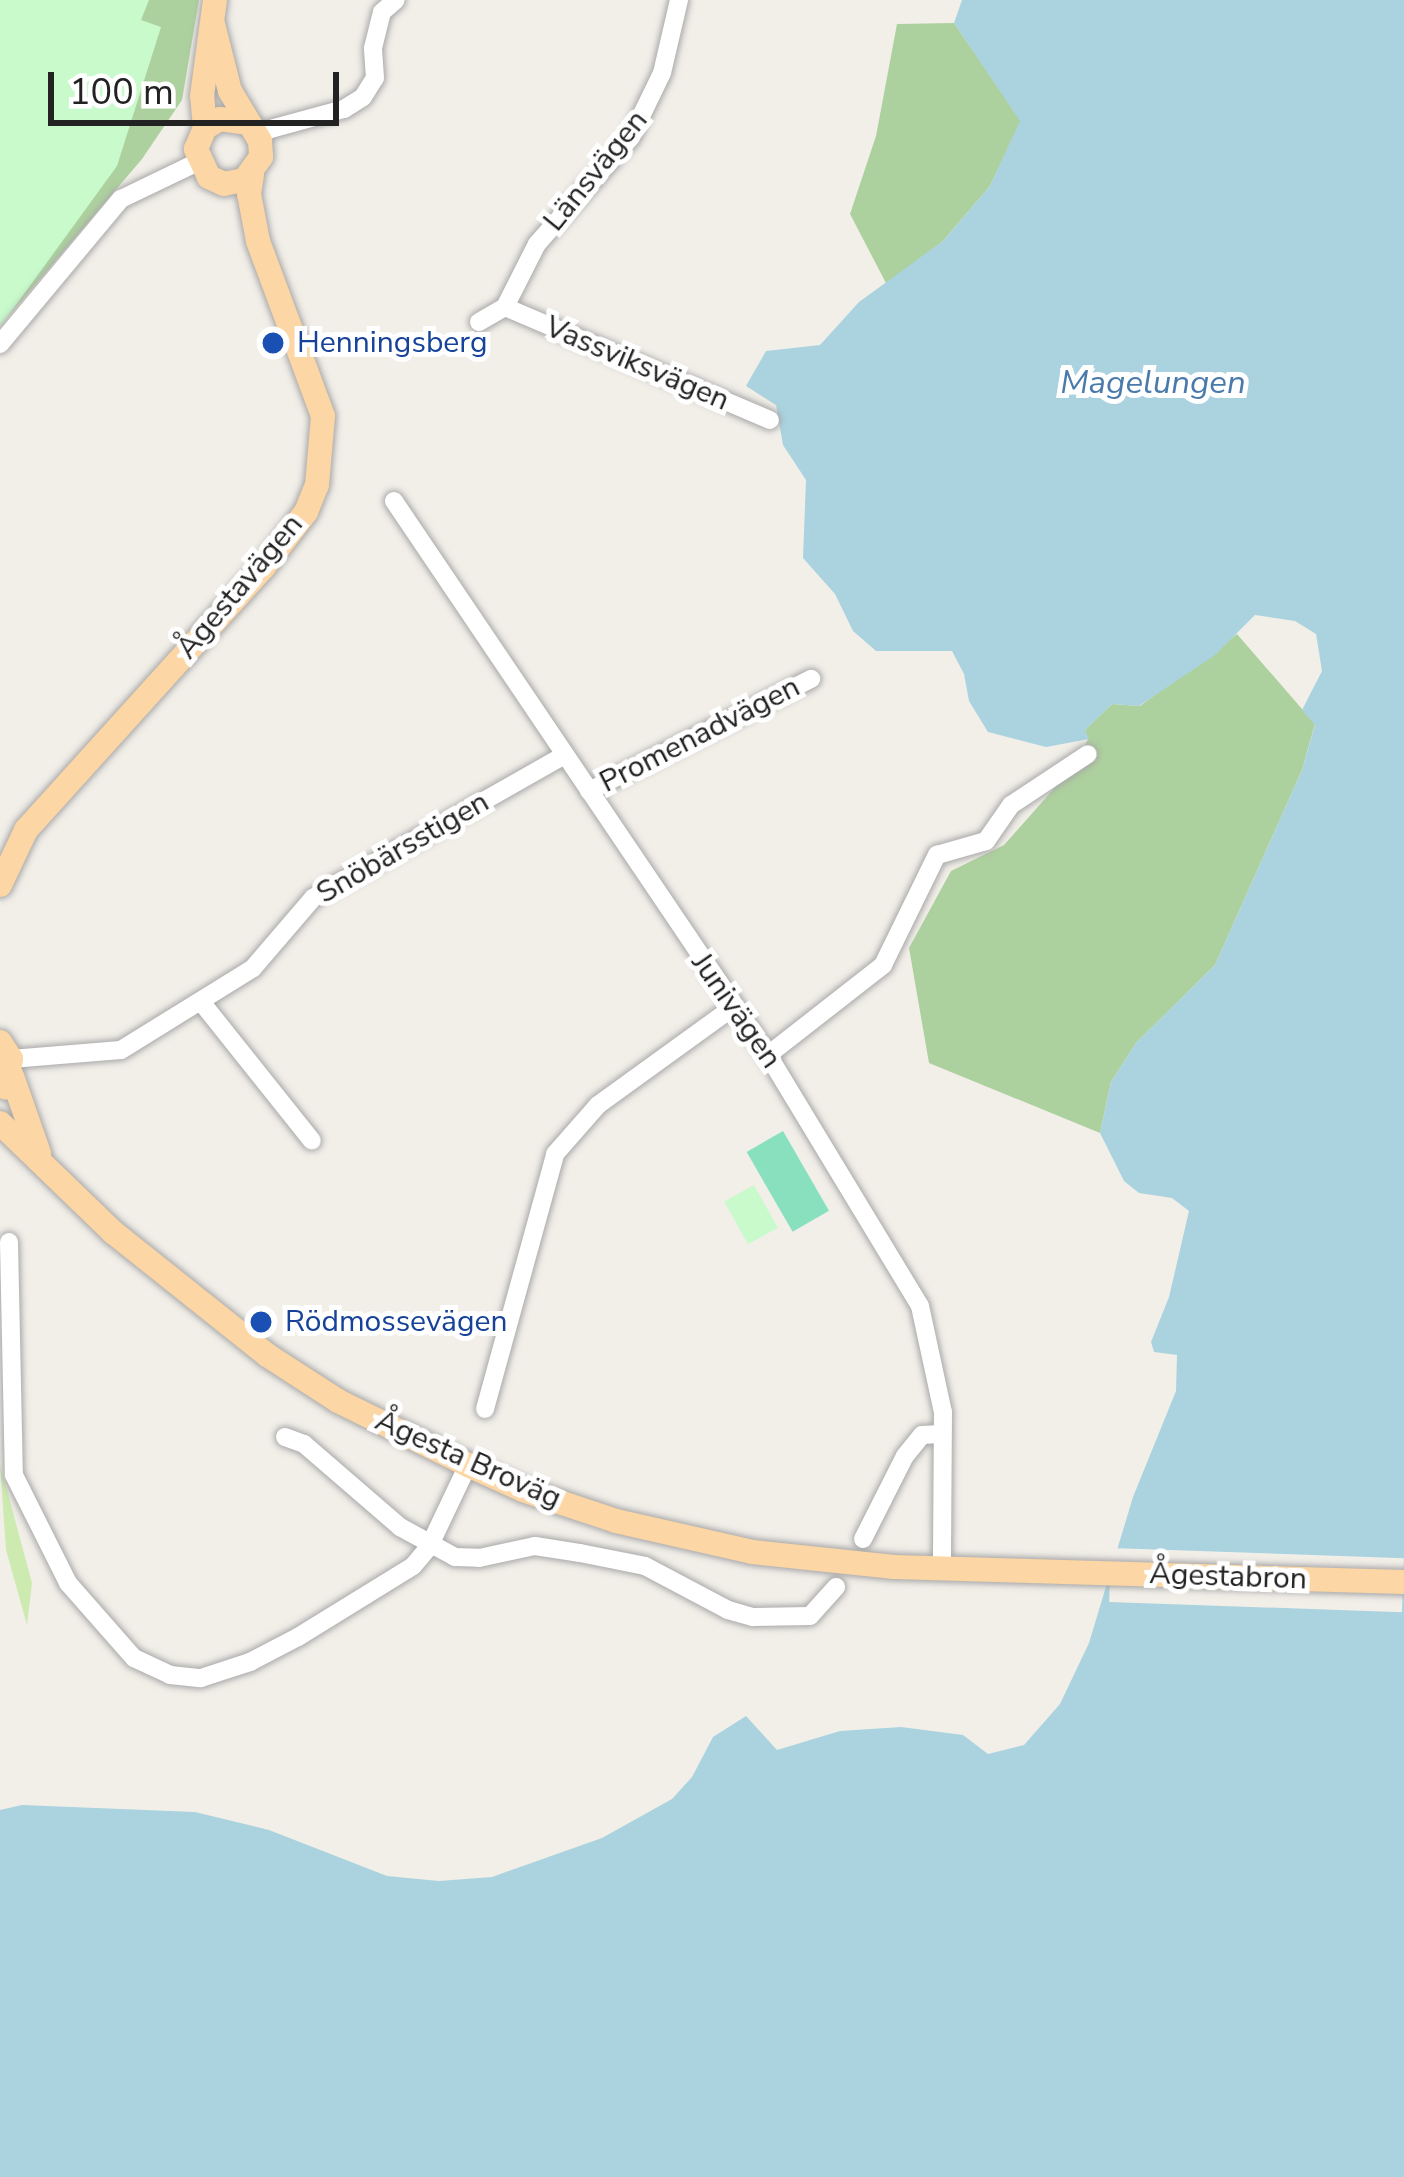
<!DOCTYPE html>
<html>
<head>
<meta charset="utf-8">
<style>
	body { margin:0 }
	#map { position:relative; width:1404px; height:2177px; overflow:hidden; background:#f2efe9; font-family:"Nunito Sans",sans-serif }
	div>[style] { position:absolute }
	[style*='--x'] { left:calc(var(--x)*1px); top:calc(var(--y)*1px); width:calc(var(--w)*1px); rotate:calc(var(--a)*1deg) }
	.grass>* { inset:0; background:#cdebb0 }
	.forest>* { inset:0; background:#add19e }
	.park>* { inset:0; background:#c8facc; transform-origin:0 0 }
	.pitch>* { inset:0; background:#88e0be; transform-origin:0 0 }
	.water>* { inset:0; background:#aad3df }
	.pier>* { inset:0; background:#f2efe9; transform-origin:0 0 }
	.roads { filter:drop-shadow(0 0 3px #a9a9a9) drop-shadow(0 0 3px #a9a9a9) }
	.minor>* { height:18px; margin:-9px; padding:0 9px; transform-origin:9px; border-radius:9px; background:#fff }
	.major>* { height:24px; margin:-12px; padding:0 12px; transform-origin:12px; border-radius:12px; background:#fcd6a4 }
	.dots>* { width:33px; height:33px; translate:-50% -50%; box-sizing:border-box; border:6px solid #fff; border-radius:50% }
	span { translate:-50% -50%; white-space:nowrap; text-align:center; line-height:1.15; -webkit-text-stroke:10px #fff; paint-order:stroke }
	.street-label { font-size:30px; color:#222 }
	.transit-label { font-size:30px; color:#164399 }
	.left { translate:0 -50%; text-align:left }
	.water-label { font-size:33px; color:#4a7aab; font-style:italic }
	.scale { position:absolute; left:48px; top:72px; width:291px; height:54px; box-sizing:border-box; border:6px solid #222; border-top:0; padding-left:15px; font-size:36px; line-height:42px; white-space:nowrap; color:#222; -webkit-text-stroke:9px #fff; paint-order:stroke }
</style>
</head>
<body>
<div id="map">
	<div class="grass">
		<div style="clip-path:polygon(0 1464px,32px 1583px,27px 1625px,6px 1550px)"></div>
	</div>
	<div class="forest">
		<div style="clip-path:polygon(0 0,199px 0,182px 100px,142px 159px,0 326px)"></div>
		<div style="clip-path:polygon(954px 23px,1021px 121px,990px 186px,943px 241px,887px 285px,850px 214px,876px 136px,897px 24px)"></div>
		<div style="clip-path:polygon(1237px 634px,1315px 724px,1302px 770px,1215px 965px,1136px 1043px,1111px 1082px,1100px 1133px,929px 1063px,909px 948px,951px 871px,1004px 845px,1074px 766px,1088px 739px,1085px 730px,1112px 704px,1140px 706px)"></div>
	</div>
	<div class="park">
		<div style="clip-path:polygon(0 0,149px 0,141px 20px,161px 27px,117px 166px,0 327px)"></div>
		<div style="left:754px;top:1185px;width:49px;height:34px;rotate:61deg"></div>
	</div>
	<div class="pitch">
		<div style="left:783px;top:1131px;width:92px;height:42px;rotate:60deg"></div>
	</div>
	<div class="water">
		<div style="clip-path:polygon(962px 0,1404px 0,1404px 2177px,0 2177px,0 1810px,22px 1805px,195px 1812px,269px 1830px,387px 1876px,439px 1881px,492px 1877px,602px 1838px,672px 1799px,692px 1777px,713px 1737px,746px 1716px,777px 1750px,840px 1731px,901px 1727px,963px 1735px,988px 1754px,1024px 1745px,1060px 1704px,1089px 1643px,1133px 1497px,1176px 1391px,1177px 1355px,1154px 1352px,1151px 1342px,1169px 1297px,1189px 1211px,1172px 1198px,1139px 1193px,1124px 1181px,1100px 1133px,1111px 1082px,1136px 1043px,1215px 965px,1302px 770px,1315px 725px,1302px 710px,1322px 671px,1316px 634px,1295px 621px,1255px 615px,1215px 655px,1139px 706px,1112px 704px,1085px 730px,1089px 739px,1046px 747px,988px 732px,969px 701px,964px 674px,952px 651px,876px 651px,853px 631px,835px 594px,803px 558px,806px 480px,783px 445px,776px 405px,746px 386px,766px 351px,820px 345px,859px 302px,943px 241px,990px 186px,1020px 121px,954px 23px)"></div>
	</div>
	<div class="pier">
		<div style="left:1111px;top:1548px;width:293px;height:54px;rotate:2deg"></div>
	</div>
	<div class="roads">
		<div class="minor">
			<div style="--x:260;--y:141;--w:13;--a:-58"></div>
			<div style="--x:267;--y:130;--w:80;--a:-15.3"></div>
			<div style="--x:344;--y:109;--w:22;--a:-32"></div>
			<div style="--x:363;--y:97;--w:22;--a:-58"></div>
			<div style="--x:375;--y:78;--w:30;--a:-94"></div>
			<div style="--x:373;--y:48;--w:37;--a:-76"></div>
			<div style="--x:382;--y:12;--w:18;--a:-41"></div>
			<div style="--x:505;--y:307;--w:288;--a:23.1"></div>
			<div style="--x:479;--y:322;--w:30;--a:-30"></div>
			<div style="--x:505;--y:307;--w:71;--a:-63.1"></div>
			<div style="--x:537;--y:244;--w:142;--a:-48.7"></div>
			<div style="--x:631;--y:137;--w:71;--a:-64.2"></div>
			<div style="--x:662;--y:73;--w:75;--a:-76.9"></div>
			<div style="--x:0;--y:344;--w:189;--a:-50.2"></div>
			<div style="--x:121;--y:199;--w:85;--a:-25.7"></div>
			<div style="--x:394;--y:501;--w:668;--a:55.98"></div>
			<div style="--x:768;--y:1055;--w:293;--a:58.8"></div>
			<div style="--x:920;--y:1306;--w:108;--a:77.8"></div>
			<div style="--x:943;--y:1412;--w:157;--a:90.4"></div>
			<div style="--x:589;--y:791;--w:249;--a:-26.8"></div>
			<div style="--x:202;--y:1003;--w:176;--a:51.4"></div>
			<div style="--x:768;--y:1055;--w:146;--a:-38"></div>
			<div style="--x:883;--y:965;--w:123;--a:-63.9"></div>
			<div style="--x:937;--y:855;--w:51;--a:-15.9"></div>
			<div style="--x:986;--y:841;--w:44;--a:-55.2"></div>
			<div style="--x:1011;--y:805;--w:92;--a:-33.5"></div>
			<div style="--x:11;--y:1059;--w:110;--a:-4.7"></div>
			<div style="--x:121;--y:1050;--w:155;--a:-31.8"></div>
			<div style="--x:253;--y:968;--w:92;--a:-49.4"></div>
			<div style="--x:313;--y:898;--w:288;--a:-29.6"></div>
			<div style="--x:9;--y:1242;--w:233;--a:88.8"></div>
			<div style="--x:14;--y:1475;--w:121;--a:63.4"></div>
			<div style="--x:68;--y:1583;--w:100;--a:48.7"></div>
			<div style="--x:134;--y:1658;--w:40;--a:25"></div>
			<div style="--x:170;--y:1675;--w:31;--a:6"></div>
			<div style="--x:201;--y:1678;--w:52;--a:-18.1"></div>
			<div style="--x:250;--y:1662;--w:54;--a:-27.5"></div>
			<div style="--x:298;--y:1637;--w:135;--a:-31.7"></div>
			<div style="--x:413;--y:1566;--w:25;--a:-50"></div>
			<div style="--x:429;--y:1547;--w:91;--a:-64.6"></div>
			<div style="--x:485;--y:1409;--w:264;--a:-74.6"></div>
			<div style="--x:555;--y:1154;--w:65;--a:-48.7"></div>
			<div style="--x:598;--y:1105;--w:165;--a:-35.9"></div>
			<div style="--x:285;--y:1437;--w:20;--a:20"></div>
			<div style="--x:304;--y:1444;--w:127;--a:40.8"></div>
			<div style="--x:400;--y:1527;--w:63;--a:28.6"></div>
			<div style="--x:455;--y:1557;--w:24;--a:2"></div>
			<div style="--x:479;--y:1558;--w:57;--a:-12.1"></div>
			<div style="--x:535;--y:1546;--w:46;--a:8.8"></div>
			<div style="--x:580;--y:1553;--w:66;--a:11.3"></div>
			<div style="--x:645;--y:1566;--w:94;--a:27.9"></div>
			<div style="--x:728;--y:1610;--w:26;--a:16"></div>
			<div style="--x:753;--y:1617;--w:57;--a:-1"></div>
			<div style="--x:810;--y:1616;--w:39;--a:-48"></div>
			<div style="--x:863;--y:1539;--w:93;--a:-63.2"></div>
			<div style="--x:905;--y:1456;--w:27;--a:-51"></div>
			<div style="--x:922;--y:1435;--w:18;--a:-3"></div>
		</div>
		<div class="major">
			<div style="--x:213;--y:24;--w:69;--a:75.8"></div>
			<div style="--x:230;--y:91;--w:58;--a:59"></div>
			<div style="--x:260;--y:141;--w:16;--a:86"></div>
			<div style="--x:261;--y:157;--w:29;--a:126"></div>
			<div style="--x:244;--y:180;--w:20;--a:169"></div>
			<div style="--x:224;--y:184;--w:17;--a:-155"></div>
			<div style="--x:209;--y:177;--w:31;--a:-115"></div>
			<div style="--x:196;--y:149;--w:23;--a:-67"></div>
			<div style="--x:205;--y:128;--w:17;--a:-31"></div>
			<div style="--x:220;--y:119;--w:27;--a:8"></div>
			<div style="--x:205;--y:128;--w:32;--a:-95"></div>
			<div style="--x:202;--y:96;--w:97;--a:-82.3"></div>
			<div style="--x:0;--y:885;--w:61;--a:-64.7"></div>
			<div style="--x:26;--y:830;--w:353;--a:-47.9"></div>
			<div style="--x:263;--y:568;--w:71;--a:-52.5"></div>
			<div style="--x:306;--y:512;--w:29;--a:-68"></div>
			<div style="--x:317;--y:485;--w:69;--a:-85"></div>
			<div style="--x:323;--y:416;--w:187;--a:-110.4"></div>
			<div style="--x:258;--y:241;--w:48;--a:-100.8"></div>
			<div style="--x:249;--y:194;--w:19;--a:-81"></div>
			<div style="--x:0;--y:1042;--w:20;--a:57"></div>
			<div style="--x:11;--y:1059;--w:29;--a:100"></div>
			<div style="--x:12;--y:1076;--w:82;--a:70.7"></div>
			<div style="--x:0;--y:1123;--w:157;--a:44"></div>
			<div style="--x:113;--y:1232;--w:197;--a:38.6"></div>
			<div style="--x:267;--y:1355;--w:85;--a:32.9"></div>
			<div style="--x:338;--y:1401;--w:145;--a:26.2"></div>
			<div style="--x:468;--y:1465;--w:60;--a:24.4"></div>
			<div style="--x:523;--y:1490;--w:98;--a:18.4"></div>
			<div style="--x:616;--y:1521;--w:139;--a:12.8"></div>
			<div style="--x:752;--y:1552;--w:143;--a:6"></div>
			<div style="--x:894;--y:1567;--w:510;--a:1.68"></div>
		</div>
	</div>
	<div class="dots">
		<div style="left:273px;top:343px;background:#1a4fb4"></div>
		<div style="left:261px;top:1322px;background:#1a4fb4"></div>
	</div>
	<div class="street-label">
		<span style="left:596px;top:171px;rotate:-51deg">Länsvägen</span>
		<span style="left:637px;top:364px;rotate:23deg">Vassviksvägen</span>
		<span style="left:240px;top:587px;rotate:-50deg">Ågestavägen</span>
		<span style="left:700px;top:735px;rotate:-27deg">Promenadvägen</span>
		<span style="left:403px;top:848px;rotate:-30deg">Snöbärsstigen</span>
		<span style="left:736px;top:1011px;rotate:55deg">Junivägen</span>
		<span style="left:468px;top:1460px;rotate:24deg">Ågesta Broväg</span>
		<span style="left:1228px;top:1577px;rotate:2deg">Ågestabron</span>
	</div>
	<div class="transit-label">
		<span class="left" style="left:297px;top:343px">Henningsberg</span>
		<span class="left" style="left:285px;top:1322px">Rödmossevägen</span>
	</div>
	<div class="water-label">
		<span style="left:1153px;top:383px">Magelungen</span>
	</div>
	<div class="scale">100 m</div>
</div>
</body>
</html>
